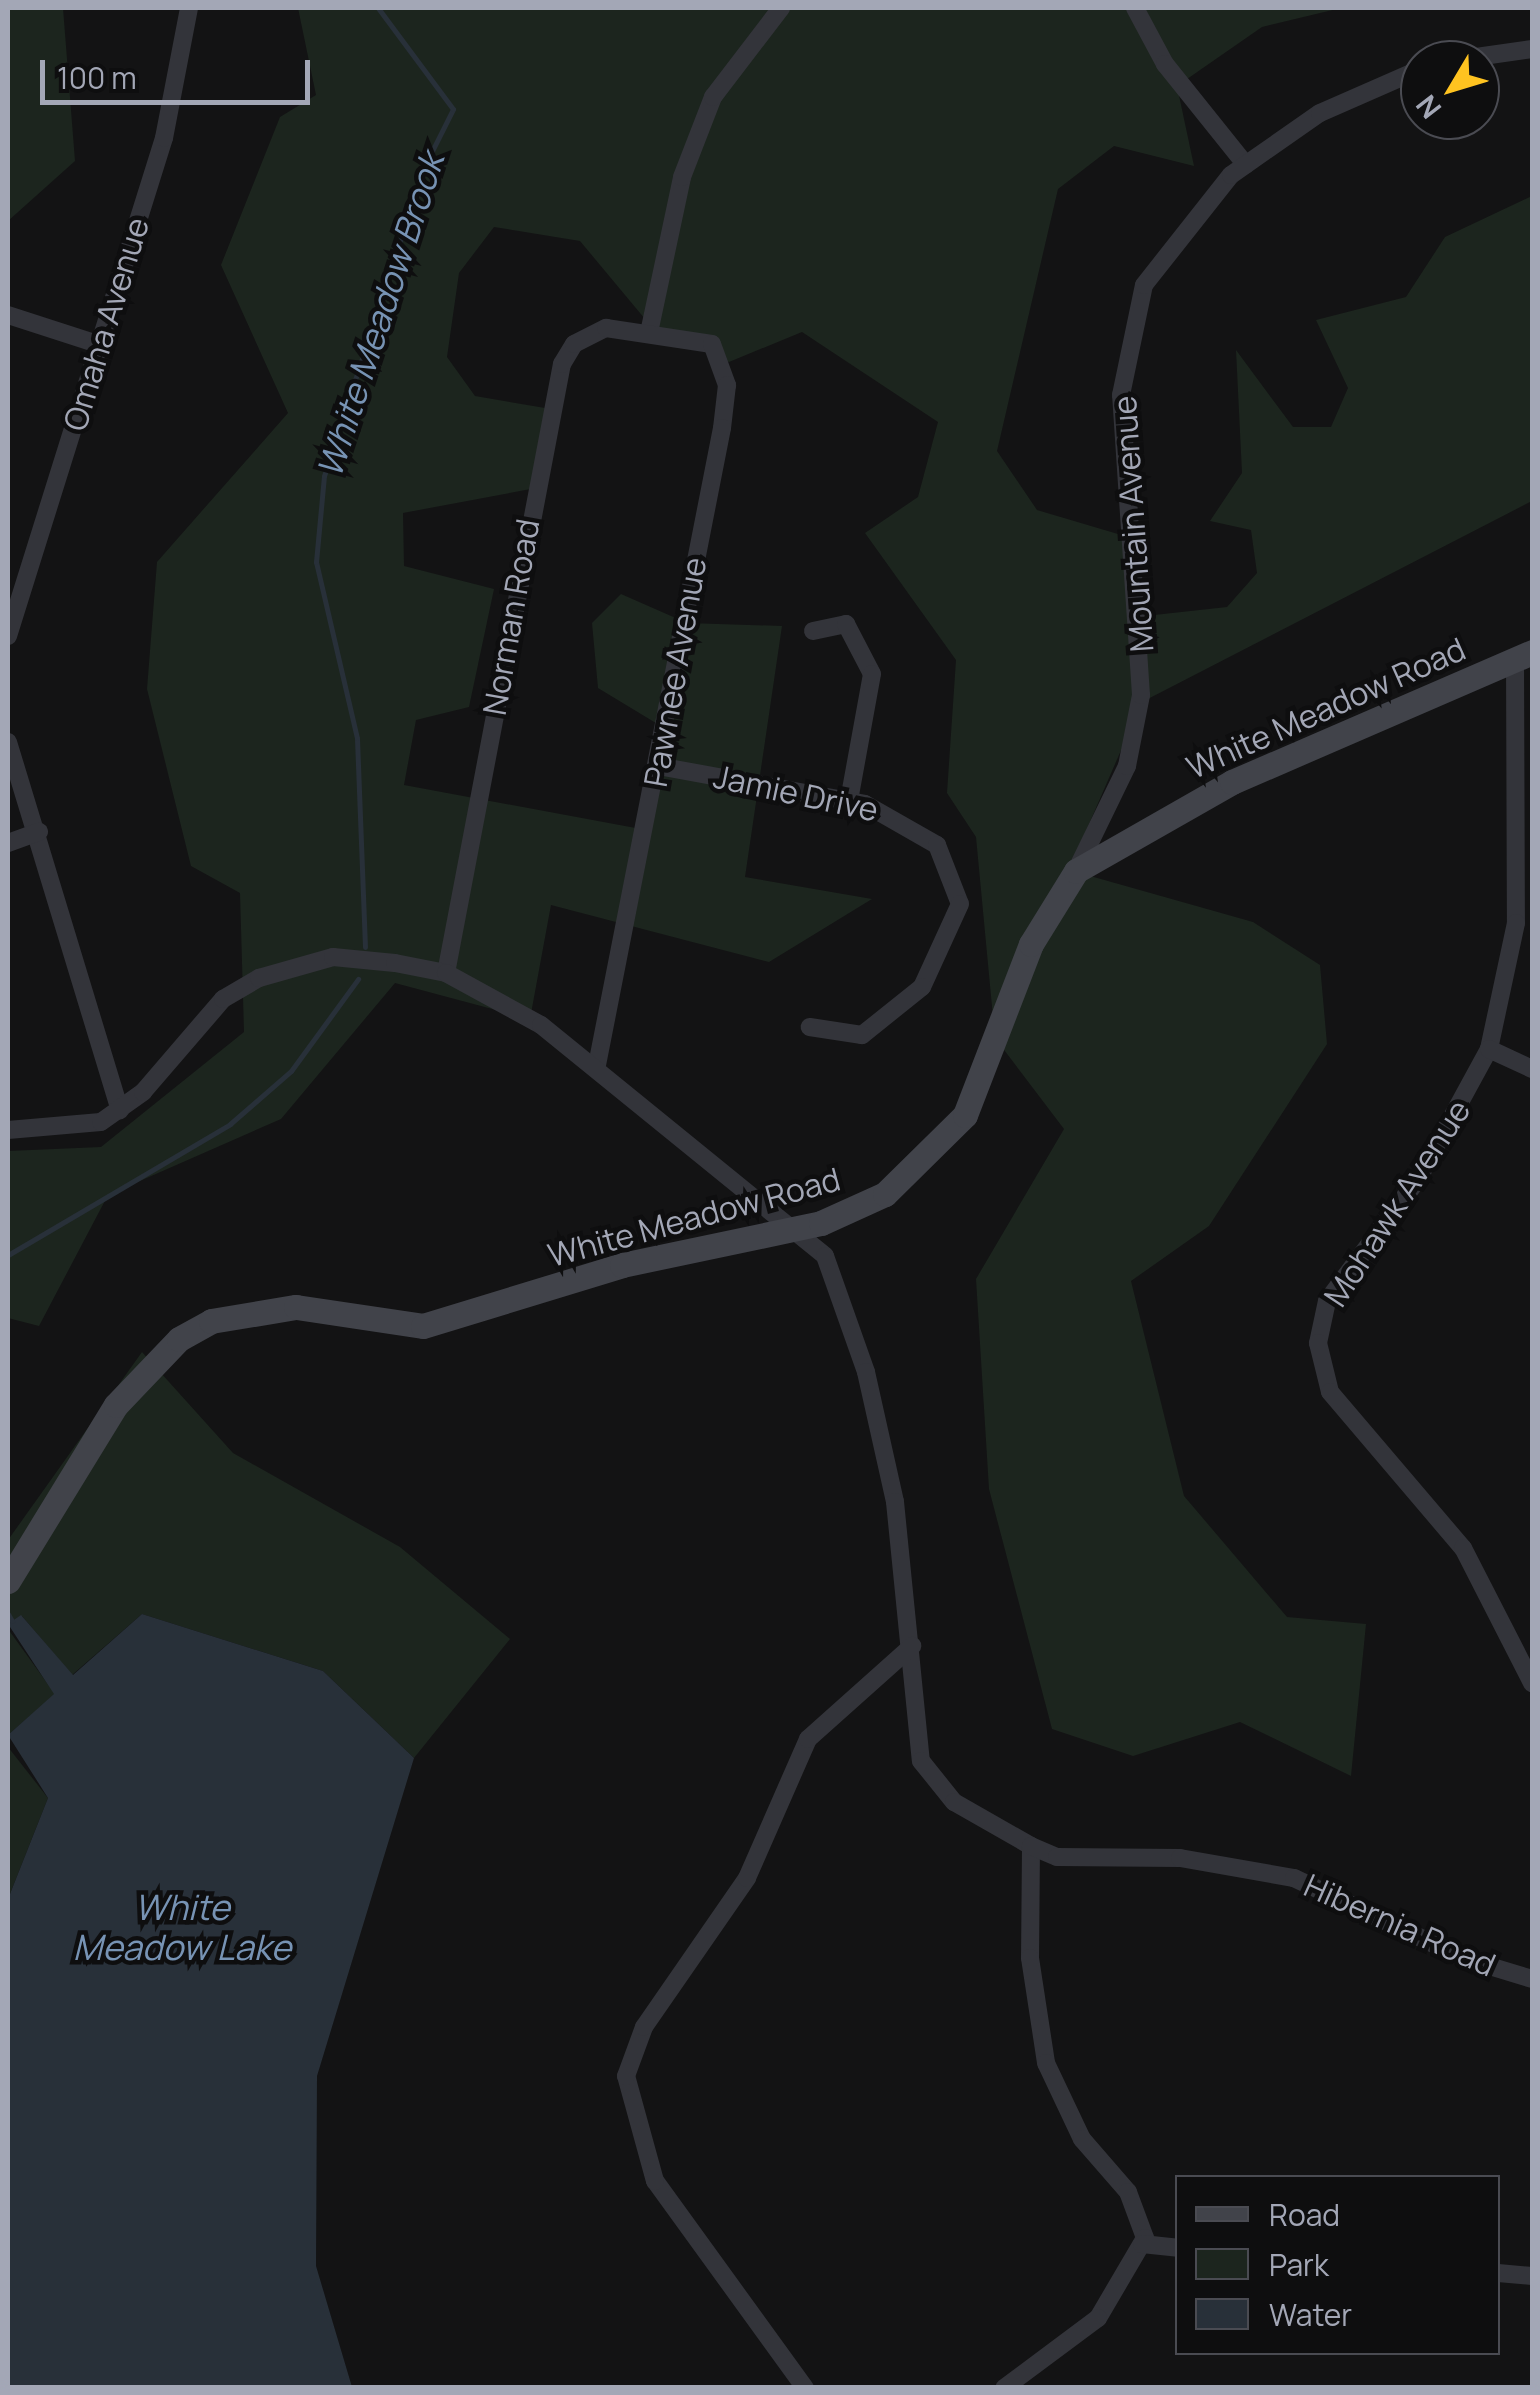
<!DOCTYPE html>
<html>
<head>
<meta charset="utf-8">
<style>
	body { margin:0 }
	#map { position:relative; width:1540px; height:2395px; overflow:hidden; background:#131314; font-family:Manrope,sans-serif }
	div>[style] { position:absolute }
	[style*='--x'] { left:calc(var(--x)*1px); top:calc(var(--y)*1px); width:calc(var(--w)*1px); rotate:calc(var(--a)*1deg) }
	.green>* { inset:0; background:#1c251e }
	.water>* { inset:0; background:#283039 }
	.stream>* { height:5px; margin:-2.5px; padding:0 2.5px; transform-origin:2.5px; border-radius:2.5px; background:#283039 }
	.street>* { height:18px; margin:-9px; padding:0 9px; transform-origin:9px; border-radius:9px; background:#33343a }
	.secondary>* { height:25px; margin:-12.5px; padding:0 12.5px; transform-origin:12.5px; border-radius:12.5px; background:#41434a }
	span { translate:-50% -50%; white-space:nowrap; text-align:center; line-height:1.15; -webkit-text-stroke:9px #0e0e0f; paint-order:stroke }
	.street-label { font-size:32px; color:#a3a7b6 }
	.water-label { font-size:35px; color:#7793b4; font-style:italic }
	.frame { position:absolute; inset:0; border:10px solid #a3a7b6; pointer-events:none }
	.legend { position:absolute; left:1175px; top:2175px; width:325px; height:180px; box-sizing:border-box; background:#0e0e0f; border:2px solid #4a4b52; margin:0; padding:12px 18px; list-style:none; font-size:30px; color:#a3a7b6 }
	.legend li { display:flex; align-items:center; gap:20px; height:50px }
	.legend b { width:50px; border:2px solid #4a4b52 }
	.north { position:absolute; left:1400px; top:40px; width:100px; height:100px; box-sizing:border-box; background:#0e0e0f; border:2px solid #4a4b52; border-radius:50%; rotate:232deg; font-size:28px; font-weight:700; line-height:40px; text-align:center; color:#a3a7b6 }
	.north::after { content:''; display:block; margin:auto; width:35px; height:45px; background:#ffc320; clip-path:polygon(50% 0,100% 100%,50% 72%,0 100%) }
	.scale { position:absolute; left:40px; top:60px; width:270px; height:45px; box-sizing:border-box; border:5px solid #a3a7b6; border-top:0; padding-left:12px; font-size:30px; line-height:35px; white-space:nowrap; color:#a3a7b6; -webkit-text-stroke:8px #0e0e0f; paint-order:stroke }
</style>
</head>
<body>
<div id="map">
	<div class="green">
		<div style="clip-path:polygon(8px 8px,63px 8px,75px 161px,8px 221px)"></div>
		<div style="clip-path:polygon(298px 8px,1341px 8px,1262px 27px,1177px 86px,1194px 166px,1114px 146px,1058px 189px,997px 451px,1037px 510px,1128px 537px,1136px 617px,1227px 607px,1257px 573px,1251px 530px,1210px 521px,1242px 473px,1236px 350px,1293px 427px,1331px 427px,1348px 388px,1316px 320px,1406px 297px,1445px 237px,1532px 196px,1532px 501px,1142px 702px,1069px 870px,1253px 922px,1320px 965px,1327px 1044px,1209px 1226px,1131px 1281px,1184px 1496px,1287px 1617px,1366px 1624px,1351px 1776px,1240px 1722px,1133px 1756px,1052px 1729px,989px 1489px,976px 1279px,1064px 1129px,995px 1038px,976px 837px,947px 793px,956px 660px,865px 533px,918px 497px,938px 422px,802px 332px,729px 362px,655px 331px,580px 241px,494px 227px,459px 273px,447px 357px,475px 396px,551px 409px,536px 488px,403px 513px,404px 566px,494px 589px,469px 707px,416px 720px,404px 785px,641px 829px,669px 731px,598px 688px,592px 623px,621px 594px,687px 623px,782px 626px,745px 877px,872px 899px,769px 962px,551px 905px,530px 1019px,395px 983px,281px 1119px,108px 1195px,39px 1326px,8px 1318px,8px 1151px,101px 1147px,244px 1032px,240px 893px,191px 866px,147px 689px,157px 562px,288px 413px,221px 265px,280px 117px,316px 95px)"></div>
		<div style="clip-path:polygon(142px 1352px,233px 1453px,400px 1547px,510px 1639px,414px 1758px,323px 1671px,142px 1614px,72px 1675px,22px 1616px,8px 1624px,8px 1540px)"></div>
		<div style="clip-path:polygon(8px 1629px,55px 1694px,8px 1735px)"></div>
		<div style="clip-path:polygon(8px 1747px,48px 1798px,8px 1899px)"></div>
	</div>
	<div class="water">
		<div style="clip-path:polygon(142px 1614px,323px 1671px,414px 1758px,317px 2076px,316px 2266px,352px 2387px,8px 2387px,8px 1899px,48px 1798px,8px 1735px,54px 1694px,8px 1624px,21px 1615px,73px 1675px)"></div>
	</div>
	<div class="stream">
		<div style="--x:365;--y:947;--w:209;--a:-92.2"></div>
		<div style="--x:357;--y:738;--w:181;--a:-103.1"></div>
		<div style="--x:316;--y:562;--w:86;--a:-84.7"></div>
		<div style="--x:324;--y:476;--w:323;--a:-72.1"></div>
		<div style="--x:423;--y:169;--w:67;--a:-63.4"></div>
		<div style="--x:453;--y:109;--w:126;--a:-126.6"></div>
		<div style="--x:8;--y:1255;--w:258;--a:-30.5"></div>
		<div style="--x:230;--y:1124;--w:81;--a:-41"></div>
		<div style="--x:291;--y:1071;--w:114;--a:-53.9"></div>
		<div style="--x:8;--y:1614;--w:8;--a:60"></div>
	</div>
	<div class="street">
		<div style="--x:1135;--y:8;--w:64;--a:61.8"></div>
		<div style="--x:1165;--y:64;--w:129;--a:51.3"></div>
		<div style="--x:1455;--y:60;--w:78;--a:-8.1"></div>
		<div style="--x:8;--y:315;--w:95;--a:17.9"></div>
		<div style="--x:650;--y:328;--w:154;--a:-78"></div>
		<div style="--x:682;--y:177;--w:86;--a:-68.8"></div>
		<div style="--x:713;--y:97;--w:112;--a:-52.6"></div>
		<div style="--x:813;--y:631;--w:34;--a:-12"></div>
		<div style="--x:846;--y:624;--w:56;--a:62.5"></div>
		<div style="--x:872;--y:674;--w:129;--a:100.3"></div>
		<div style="--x:8;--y:636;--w:522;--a:-72.61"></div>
		<div style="--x:164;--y:138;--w:132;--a:-79.1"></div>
		<div style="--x:1515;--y:660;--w:263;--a:89.8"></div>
		<div style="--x:1516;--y:923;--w:129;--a:102.1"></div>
		<div style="--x:1489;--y:1049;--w:148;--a:118.6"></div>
		<div style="--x:1418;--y:1179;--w:152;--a:126.7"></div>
		<div style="--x:1327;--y:1301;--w:43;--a:102.1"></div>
		<div style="--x:1318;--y:1343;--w:50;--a:76.2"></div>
		<div style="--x:1330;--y:1392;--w:205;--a:49.6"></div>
		<div style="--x:1463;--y:1548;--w:152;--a:62.9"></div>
		<div style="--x:8;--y:742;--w:385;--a:73.1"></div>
		<div style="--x:658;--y:766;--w:210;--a:10.4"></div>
		<div style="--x:865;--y:804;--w:83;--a:29.7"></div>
		<div style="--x:937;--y:845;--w:63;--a:68.7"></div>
		<div style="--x:960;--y:904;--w:91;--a:114.6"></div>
		<div style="--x:922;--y:987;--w:77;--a:141.3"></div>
		<div style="--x:862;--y:1035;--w:53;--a:-171.3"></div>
		<div style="--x:8;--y:843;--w:33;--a:-20"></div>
		<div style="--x:1076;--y:871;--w:117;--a:-64.1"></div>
		<div style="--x:1127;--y:766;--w:72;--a:-78.8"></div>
		<div style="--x:1141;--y:695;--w:301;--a:-93.8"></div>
		<div style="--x:1121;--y:395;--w:112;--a:-78.2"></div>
		<div style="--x:1144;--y:285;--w:140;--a:-51.7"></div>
		<div style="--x:1231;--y:175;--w:108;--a:-34.9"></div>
		<div style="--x:1320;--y:113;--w:109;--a:-23.7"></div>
		<div style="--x:446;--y:973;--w:620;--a:-79.22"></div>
		<div style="--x:562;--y:364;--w:23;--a:-59"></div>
		<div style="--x:574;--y:344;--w:36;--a:-27"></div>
		<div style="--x:606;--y:328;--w:107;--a:8.6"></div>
		<div style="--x:712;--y:344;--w:44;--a:69.9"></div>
		<div style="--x:727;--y:385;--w:43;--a:96.6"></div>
		<div style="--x:722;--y:428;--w:649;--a:101.1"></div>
		<div style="--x:1489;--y:1049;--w:47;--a:24.9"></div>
		<div style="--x:8;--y:1130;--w:93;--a:-4.9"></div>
		<div style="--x:101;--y:1122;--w:52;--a:-35.5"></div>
		<div style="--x:143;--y:1092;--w:123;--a:-49.3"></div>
		<div style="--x:223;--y:999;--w:42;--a:-30.3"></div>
		<div style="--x:259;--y:978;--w:77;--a:-15.8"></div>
		<div style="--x:333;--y:957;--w:62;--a:5.5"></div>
		<div style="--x:395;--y:963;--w:52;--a:11.1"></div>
		<div style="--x:446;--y:973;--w:108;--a:28.7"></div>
		<div style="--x:541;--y:1025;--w:366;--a:39.1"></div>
		<div style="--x:825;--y:1256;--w:123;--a:70.5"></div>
		<div style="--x:866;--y:1372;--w:133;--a:77.4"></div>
		<div style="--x:895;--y:1502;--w:260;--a:84.3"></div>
		<div style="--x:921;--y:1761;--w:53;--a:51.2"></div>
		<div style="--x:954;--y:1802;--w:89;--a:29.7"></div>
		<div style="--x:1031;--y:1846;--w:112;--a:90.5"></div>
		<div style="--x:1030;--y:1958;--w:106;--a:81.3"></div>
		<div style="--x:1046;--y:2063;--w:84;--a:64.7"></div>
		<div style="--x:1082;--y:2139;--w:70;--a:49"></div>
		<div style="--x:1128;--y:2192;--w:49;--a:69.7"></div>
		<div style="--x:1145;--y:2238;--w:93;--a:120.4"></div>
		<div style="--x:1098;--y:2318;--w:117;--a:143.3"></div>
		<div style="--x:1031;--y:1846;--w:28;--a:23"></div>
		<div style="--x:1057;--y:1857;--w:123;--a:0.5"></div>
		<div style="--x:1180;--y:1858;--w:116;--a:10"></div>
		<div style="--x:1294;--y:1878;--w:187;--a:25.3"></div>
		<div style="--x:1463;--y:1958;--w:72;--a:16.9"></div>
		<div style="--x:1142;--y:2244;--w:36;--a:6"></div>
		<div style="--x:1498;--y:2273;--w:34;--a:5"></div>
		<div style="--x:805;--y:2388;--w:256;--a:-125.9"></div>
		<div style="--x:655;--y:2181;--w:109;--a:-105.4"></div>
		<div style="--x:626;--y:2076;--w:52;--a:-69.8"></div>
		<div style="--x:644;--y:2027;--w:181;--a:-55.3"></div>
		<div style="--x:747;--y:1878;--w:152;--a:-66.3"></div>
		<div style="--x:808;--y:1739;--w:140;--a:-41.8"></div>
	</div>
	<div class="secondary">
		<div style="--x:8;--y:1581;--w:206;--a:-58.5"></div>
		<div style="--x:116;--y:1405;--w:91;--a:-46.3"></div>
		<div style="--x:179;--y:1339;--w:37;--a:-29"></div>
		<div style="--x:211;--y:1321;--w:86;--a:-9.4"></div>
		<div style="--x:296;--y:1307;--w:128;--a:8.5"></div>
		<div style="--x:423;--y:1326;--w:208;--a:-17"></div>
		<div style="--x:622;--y:1265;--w:203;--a:-11.9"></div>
		<div style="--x:821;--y:1223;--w:70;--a:-24.4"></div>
		<div style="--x:885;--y:1194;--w:112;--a:-44.6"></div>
		<div style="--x:965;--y:1115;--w:183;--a:-68.9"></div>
		<div style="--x:1031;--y:944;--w:86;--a:-58.3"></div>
		<div style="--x:1076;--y:871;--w:180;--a:-29.7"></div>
		<div style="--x:1232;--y:782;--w:327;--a:-23.4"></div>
	</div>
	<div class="street-label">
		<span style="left:106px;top:324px;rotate:-73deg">Omaha Avenue</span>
		<span style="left:1133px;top:524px;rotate:-94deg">Mountain Avenue</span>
		<span style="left:511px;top:617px;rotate:-80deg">Norman Road</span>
		<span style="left:675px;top:672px;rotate:-80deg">Pawnee Avenue</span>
		<span style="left:1326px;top:708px;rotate:-24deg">White Meadow Road</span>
		<span style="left:796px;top:793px;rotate:12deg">Jamie Drive</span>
		<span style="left:1397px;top:1203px;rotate:-57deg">Mohawk Avenue</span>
		<span style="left:694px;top:1217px;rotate:-15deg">White Meadow Road</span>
		<span style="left:1400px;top:1925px;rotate:24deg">Hibernia Road</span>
	</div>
	<div class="water-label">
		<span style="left:380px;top:315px;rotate:-72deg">White Meadow Brook</span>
		<span style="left:182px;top:1927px">White<br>Meadow Lake</span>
	</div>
	<div class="frame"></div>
	<ul class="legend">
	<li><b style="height:12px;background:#41434a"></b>Road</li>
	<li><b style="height:28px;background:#1c251e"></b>Park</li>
	<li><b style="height:28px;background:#283039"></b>Water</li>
	</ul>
	<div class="north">N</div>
	<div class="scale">100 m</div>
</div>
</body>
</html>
